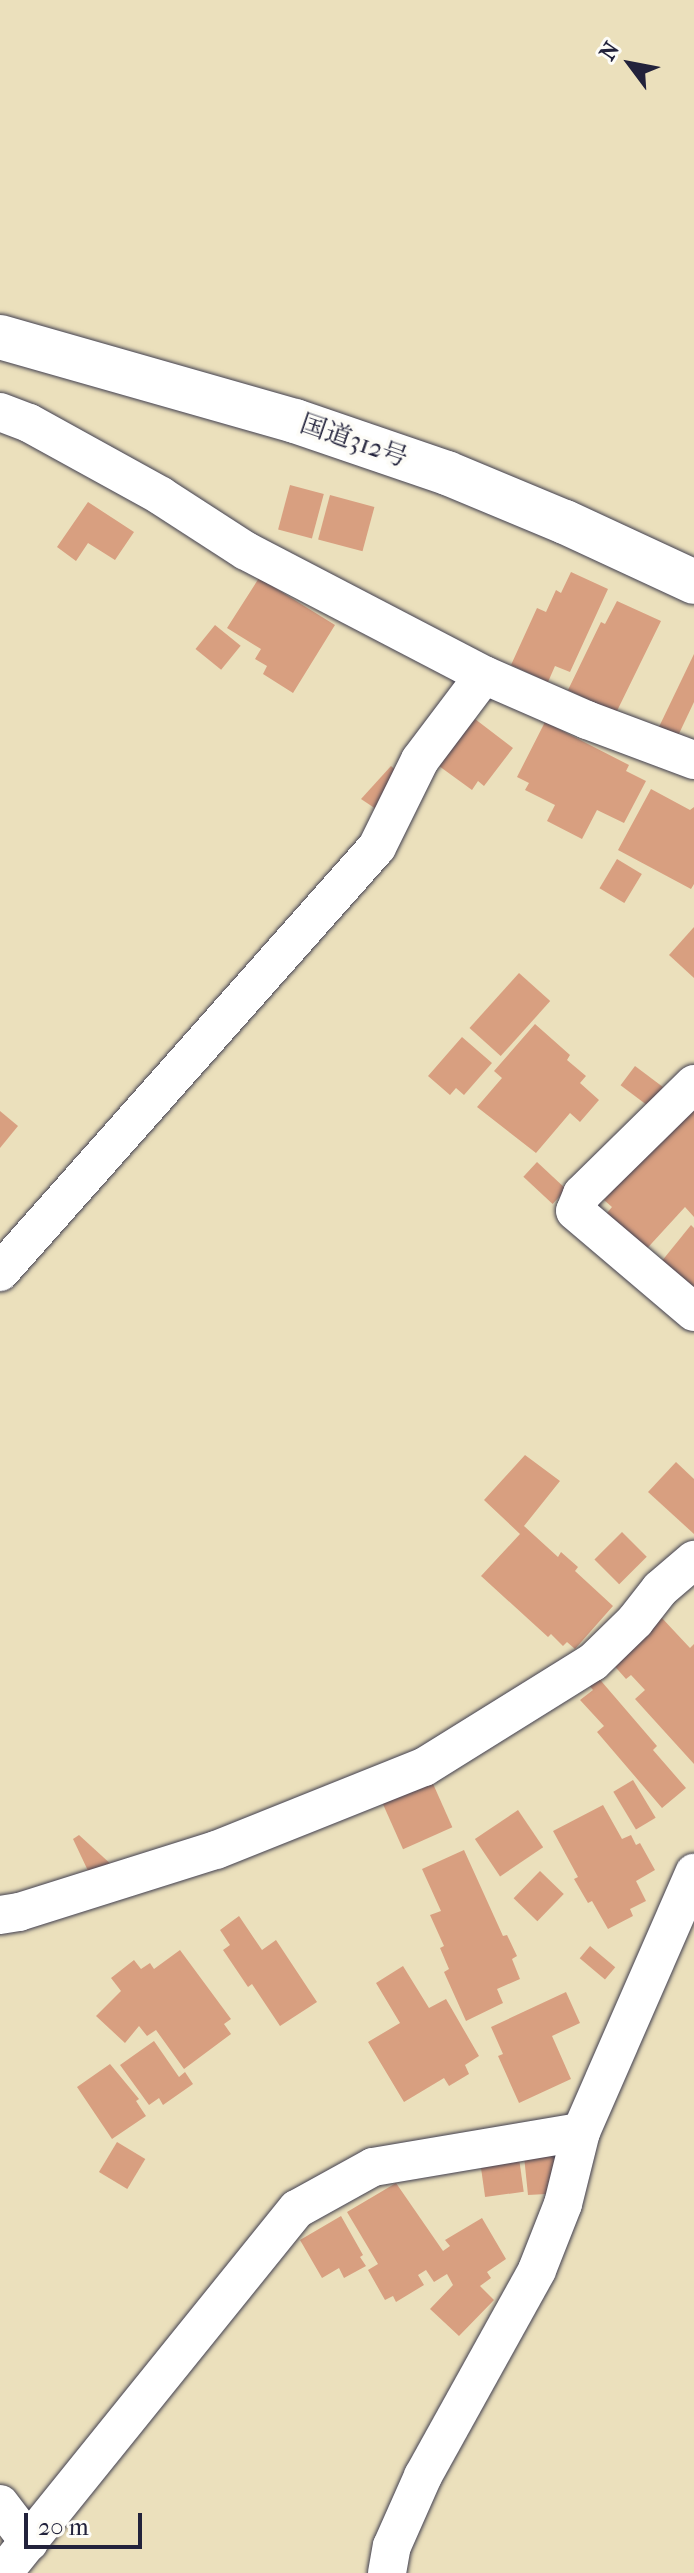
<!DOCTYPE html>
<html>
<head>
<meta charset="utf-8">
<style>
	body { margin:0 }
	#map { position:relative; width:694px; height:2573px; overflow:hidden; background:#ebe0bc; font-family:"IM FELL French Canon","Noto Serif JP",serif }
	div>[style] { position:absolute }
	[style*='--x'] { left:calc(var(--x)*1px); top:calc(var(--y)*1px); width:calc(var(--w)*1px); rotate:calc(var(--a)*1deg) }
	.building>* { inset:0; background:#d89f80; transform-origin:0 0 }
	.roads { filter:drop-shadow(0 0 2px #403e4e) drop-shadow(0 0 2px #403e4e) }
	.street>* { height:38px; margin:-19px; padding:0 19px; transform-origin:19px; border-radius:19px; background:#fff }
	.highway>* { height:44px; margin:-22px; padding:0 22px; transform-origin:22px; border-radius:22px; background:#fff }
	span { translate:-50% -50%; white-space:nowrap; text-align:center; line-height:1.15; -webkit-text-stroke:7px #fdfcf7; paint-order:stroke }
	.street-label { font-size:26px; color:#22223b }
	.north { position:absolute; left:590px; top:24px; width:80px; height:80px; -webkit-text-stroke:6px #fdfcf7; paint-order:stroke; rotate:302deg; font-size:22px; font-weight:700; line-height:32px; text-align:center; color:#22223b }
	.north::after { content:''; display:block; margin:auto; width:28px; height:36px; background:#22223b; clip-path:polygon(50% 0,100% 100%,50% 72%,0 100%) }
	.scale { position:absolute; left:24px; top:2513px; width:118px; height:36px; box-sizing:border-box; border:4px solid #22223b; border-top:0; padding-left:10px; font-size:24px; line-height:28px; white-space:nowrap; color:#22223b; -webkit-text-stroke:6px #fdfcf7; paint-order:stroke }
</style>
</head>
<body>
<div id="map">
	<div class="building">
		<div style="left:290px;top:485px;width:35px;height:46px;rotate:15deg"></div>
		<div style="left:330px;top:495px;width:46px;height:46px;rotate:15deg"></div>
		<div style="clip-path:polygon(88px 502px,134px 532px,115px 560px,88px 543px,76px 561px,57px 547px)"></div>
		<div style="clip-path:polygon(571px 572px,608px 589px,570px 672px,555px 666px,548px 682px,511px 665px,537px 608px,546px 612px,556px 590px,561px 593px)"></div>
		<div style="clip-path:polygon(259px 578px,335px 625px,293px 693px,263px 674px,267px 666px,255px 659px,261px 649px,227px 628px)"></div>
		<div style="clip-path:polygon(617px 601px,661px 621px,616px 713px,568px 690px,601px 622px,605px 624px)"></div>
		<div style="left:215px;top:625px;width:33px;height:31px;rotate:39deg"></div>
		<div style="clip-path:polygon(694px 654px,694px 702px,676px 740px,657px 731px)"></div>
		<div style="clip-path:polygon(475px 719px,513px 748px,484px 786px,478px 781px,472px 790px,439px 766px)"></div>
		<div style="clip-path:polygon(545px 722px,629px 765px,626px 771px,646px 781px,624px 823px,597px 810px,582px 839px,547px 821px,555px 805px,525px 790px,529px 783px,517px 777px)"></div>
		<div style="clip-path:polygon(391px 766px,399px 773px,376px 809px,361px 799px)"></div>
		<div style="clip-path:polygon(651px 789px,690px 810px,694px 807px,694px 884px,691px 889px,618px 850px)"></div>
		<div style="left:617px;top:859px;width:29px;height:34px;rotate:31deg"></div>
		<div style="clip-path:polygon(694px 927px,694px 978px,669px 955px)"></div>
		<div style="left:519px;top:973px;width:42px;height:74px;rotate:42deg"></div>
		<div style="clip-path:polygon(535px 1024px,570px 1055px,567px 1060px,586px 1076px,580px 1083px,599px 1100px,580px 1122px,570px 1113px,536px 1153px,477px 1107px,502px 1078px,494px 1071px)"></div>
		<div style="clip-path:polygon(462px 1037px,492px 1063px,464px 1095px,456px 1088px,450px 1095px,428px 1076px)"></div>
		<div style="left:635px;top:1066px;width:35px;height:24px;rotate:37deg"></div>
		<div style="clip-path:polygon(694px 1098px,694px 1217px,685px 1207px,641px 1255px,601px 1220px,612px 1207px,604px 1200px)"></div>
		<div style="clip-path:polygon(0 1111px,18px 1126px,0 1148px)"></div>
		<div style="left:537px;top:1162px;width:40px;height:20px;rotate:43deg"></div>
		<div style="clip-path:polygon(691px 1225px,694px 1228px,694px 1298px,657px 1267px)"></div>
		<div style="clip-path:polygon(525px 1455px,560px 1481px,524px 1526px,558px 1557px,561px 1552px,578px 1567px,575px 1571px,613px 1606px,575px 1649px,567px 1642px,563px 1646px,551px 1634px,548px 1637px,481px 1576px,520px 1534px,484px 1500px)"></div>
		<div style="clip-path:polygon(676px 1462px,694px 1479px,694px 1534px,648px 1492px)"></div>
		<div style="left:622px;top:1532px;width:35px;height:39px;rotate:45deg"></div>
		<div style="clip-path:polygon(661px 1617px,690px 1648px,694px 1644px,694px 1764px,635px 1699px,645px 1690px,631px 1675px,626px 1679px,611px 1662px)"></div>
		<div style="clip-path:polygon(596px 1675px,657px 1746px,653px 1750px,686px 1788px,662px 1808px,597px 1732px,604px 1726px,580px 1700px,593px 1690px,587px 1683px)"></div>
		<div style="left:430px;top:1777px;width:55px;height:54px;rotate:66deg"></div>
		<div style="left:633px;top:1780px;width:44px;height:23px;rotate:59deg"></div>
		<div style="clip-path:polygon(603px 1805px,622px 1839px,631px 1835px,636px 1845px,640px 1843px,655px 1870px,636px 1881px,646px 1901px,630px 1909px,633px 1916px,608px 1929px,592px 1901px,588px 1903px,574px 1879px,578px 1877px,553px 1831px)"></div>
		<div style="left:518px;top:1810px;width:45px;height:52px;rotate:56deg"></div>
		<div style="clip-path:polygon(79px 1835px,114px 1867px,90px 1875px,73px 1839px)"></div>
		<div style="clip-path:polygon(464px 1850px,503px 1936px,507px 1935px,517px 1956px,512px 1959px,520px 1979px,497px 1989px,503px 2003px,466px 2021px,444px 1972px,449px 1969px,440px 1948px,444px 1946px,430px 1915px,441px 1911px,422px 1869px)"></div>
		<div style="left:540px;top:1871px;width:33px;height:38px;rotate:44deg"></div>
		<div style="clip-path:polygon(239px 1916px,262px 1950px,276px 1940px,317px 2002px,280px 2026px,252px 1984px,248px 1987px,223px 1950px,230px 1945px,220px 1930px)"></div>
		<div style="left:590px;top:1946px;width:33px;height:16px;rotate:40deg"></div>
		<div style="clip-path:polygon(180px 1950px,231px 2019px,224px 2024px,231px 2034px,184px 2069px,156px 2030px,147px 2036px,139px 2026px,125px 2043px,96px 2016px,121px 1991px,111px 1978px,134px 1960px,141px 1969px,150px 1963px,154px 1969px)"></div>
		<div style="clip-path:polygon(403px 1966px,429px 2008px,446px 1999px,479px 2056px,465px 2065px,469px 2074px,449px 2086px,444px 2078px,404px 2102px,368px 2042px,400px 2023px,376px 1983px)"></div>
		<div style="clip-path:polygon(566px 1992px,580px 2023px,552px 2036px,571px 2079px,519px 2103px,498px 2056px,503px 2054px,491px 2027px)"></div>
		<div style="clip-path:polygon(154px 2041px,179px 2077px,185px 2072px,193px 2084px,163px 2105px,159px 2098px,149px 2105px,120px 2065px)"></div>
		<div style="clip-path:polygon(110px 2064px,139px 2099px,136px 2101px,146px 2116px,112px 2139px,77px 2087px)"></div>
		<div style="left:117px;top:2142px;width:33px;height:35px;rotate:31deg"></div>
		<div style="clip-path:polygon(556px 2153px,546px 2194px,528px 2195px,524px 2156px)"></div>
		<div style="left:519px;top:2158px;width:34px;height:39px;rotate:82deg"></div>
		<div style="clip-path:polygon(396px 2183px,443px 2251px,450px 2246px,445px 2240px,482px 2218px,506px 2259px,487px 2272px,491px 2278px,480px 2286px,494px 2300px,459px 2336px,430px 2309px,453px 2285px,447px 2274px,434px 2282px,426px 2270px,418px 2275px,424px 2285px,396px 2302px,393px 2296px,385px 2300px,368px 2270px,378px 2264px,347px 2212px)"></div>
		<div style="clip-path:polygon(341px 2216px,363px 2255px,360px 2257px,366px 2266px,344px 2278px,339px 2268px,322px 2278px,300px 2240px)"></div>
	</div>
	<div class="roads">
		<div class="street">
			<div style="--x:0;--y:412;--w:31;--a:21"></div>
			<div style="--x:29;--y:423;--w:151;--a:28.9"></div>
			<div style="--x:161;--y:496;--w:101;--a:32.9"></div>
			<div style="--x:246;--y:551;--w:268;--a:27.5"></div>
			<div style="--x:484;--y:675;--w:112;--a:23.6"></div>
			<div style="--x:587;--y:720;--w:114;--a:20.5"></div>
			<div style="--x:694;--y:1084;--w:157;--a:135.5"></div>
			<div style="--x:582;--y:1194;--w:18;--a:112"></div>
			<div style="--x:575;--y:1211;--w:156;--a:40.3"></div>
			<div style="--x:0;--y:1272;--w:568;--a:-48.43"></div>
			<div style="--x:377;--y:847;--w:97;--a:-63.7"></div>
			<div style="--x:420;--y:760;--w:106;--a:-53"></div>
			<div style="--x:0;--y:1915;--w:19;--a:-9"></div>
			<div style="--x:19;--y:1912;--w:207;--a:-17.5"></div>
			<div style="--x:216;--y:1850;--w:224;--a:-21.8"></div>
			<div style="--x:424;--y:1767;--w:199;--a:-31.9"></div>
			<div style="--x:593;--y:1662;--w:59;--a:-44.3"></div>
			<div style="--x:635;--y:1621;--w:41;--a:-52"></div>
			<div style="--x:660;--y:1589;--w:45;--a:-40.5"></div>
			<div style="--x:0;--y:2504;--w:48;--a:52.7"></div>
			<div style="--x:3;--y:2573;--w:468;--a:-51.1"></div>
			<div style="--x:297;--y:2209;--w:87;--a:-28.9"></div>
			<div style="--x:373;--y:2167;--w:211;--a:-9.6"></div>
			<div style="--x:387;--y:2573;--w:27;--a:-80"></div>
			<div style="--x:392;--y:2546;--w:77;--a:-66.1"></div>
			<div style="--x:423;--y:2476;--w:235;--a:-61"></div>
			<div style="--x:537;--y:2270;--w:71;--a:-68.5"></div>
			<div style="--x:563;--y:2204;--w:74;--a:-76"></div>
			<div style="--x:581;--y:2132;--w:283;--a:-66.4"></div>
		</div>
		<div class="highway">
			<div style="--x:0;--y:337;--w:307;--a:15.9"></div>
			<div style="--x:295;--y:421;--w:161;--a:18.9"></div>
			<div style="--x:447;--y:473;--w:128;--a:22.6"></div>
			<div style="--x:565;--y:522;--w:142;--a:24.9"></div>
		</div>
	</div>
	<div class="street-label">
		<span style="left:354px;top:441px;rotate:19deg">国道312号</span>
	</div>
	<div class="north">N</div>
	<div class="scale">20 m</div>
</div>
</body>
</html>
